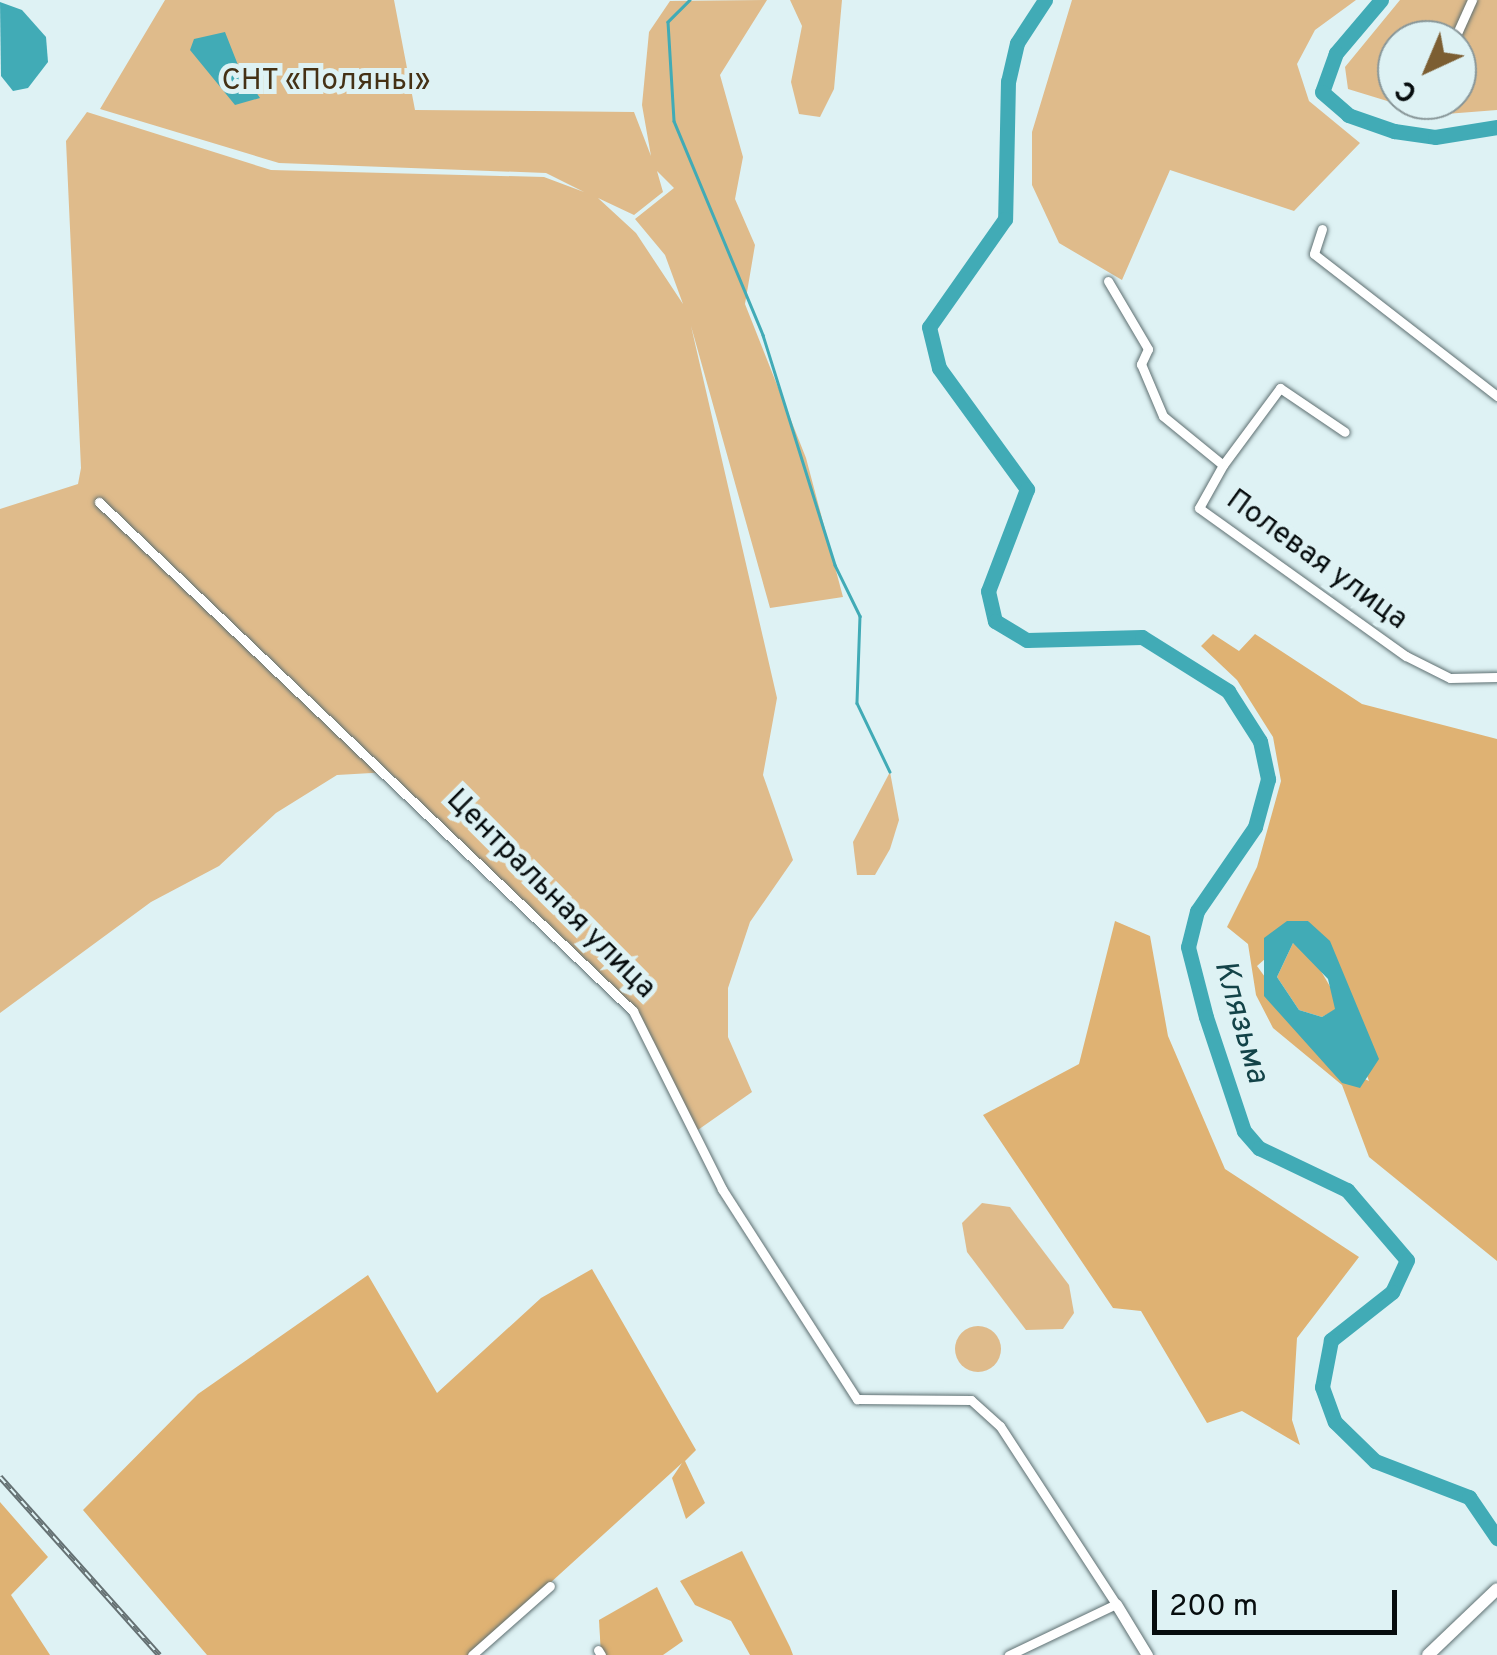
<!DOCTYPE html>
<html>
<head>
<meta charset="utf-8">
<style>
	body { margin:0 }
	#map { position:relative; width:1497px; height:1655px; overflow:hidden; background:#def2f4; font-family:Overpass,sans-serif }
	div>[style] { position:absolute }
	[style*='--x'] { left:calc(var(--x)*1px); top:calc(var(--y)*1px); width:calc(var(--w)*1px); rotate:calc(var(--a)*1deg) }
	.green>* { inset:0; background:#dfbb8b }
	.round { border-radius:50% }
	.forest>* { inset:0; background:#dfb273 }
	.water>* { inset:0; background:#41abb6 }
	.stream>* { height:2.5px; margin:-1.25px; padding:0 1.25px; transform-origin:1.25px; border-radius:1.25px; background:#41abb6 }
	.river>* { height:15px; margin:-7.5px; padding:0 7.5px; transform-origin:7.5px; border-radius:7.5px; background:#41abb6 }
	.roads { filter:drop-shadow(0 0 2px #5f7072) drop-shadow(0 0 2px #5f7072) }
	.minor>* { height:9px; margin:-4.5px; padding:0 4.5px; transform-origin:4.5px; border-radius:4.5px; background:#fff }
	.tertiary>* { height:11px; margin:-5.5px; padding:0 5.5px; transform-origin:5.5px; border-radius:5.5px; background:#fff }
	.secondary>* { height:12px; margin:-6px; padding:0 6px; transform-origin:6px; border-radius:6px; background:#fff }
	.rail>* { height:6px; margin-top:-3px; transform-origin:0; background:repeating-linear-gradient(90deg,#def2f4 0 8px,#657173 0 16px); box-sizing:border-box; border-block:2px solid #657173 }
	span { translate:-50% -50%; white-space:nowrap; text-align:center; line-height:1.15; -webkit-text-stroke:10px #def2f4; paint-order:stroke }
	.park-label { font-size:30px; color:#453115 }
	.street-label { font-size:30px; color:#070d0e }
	.water-label { font-size:32px; color:#134348; font-style:italic }
	.north { position:absolute; left:1377px; top:20px; width:100px; height:100px; box-sizing:border-box; background:#def2f4; border:2px solid #889698; border-radius:50%; rotate:224deg; font-size:28px; font-weight:700; line-height:40px; text-align:center; color:#070d0e }
	.north::after { content:''; display:block; margin:auto; width:35px; height:45px; background:#7c5e32; clip-path:polygon(50% 0,100% 100%,50% 72%,0 100%) }
	.scale { position:absolute; left:1152px; top:1590px; width:245px; height:45px; box-sizing:border-box; border:5px solid #070d0e; border-top:0; padding-left:12px; font-size:30px; line-height:35px; white-space:nowrap; color:#070d0e; -webkit-text-stroke:8px #def2f4; paint-order:stroke }
</style>
</head>
<body>
<div id="map">
	<div class="green">
		<div style="clip-path:polygon(evenodd,165px 0,394px 0,415px 110px,634px 112px,651px 156px,642px 105px,649px 32px,670px 1px,767px 0,720px 75px,743px 157px,735px 199px,755px 245px,745px 304px,806px 458px,843px 597px,770px 608px,691px 326px,777px 698px,763px 775px,793px 860px,750px 922px,728px 988px,728px 1037px,752px 1092px,695px 1132px,633px 1011px,389px 772px,337px 775px,276px 813px,219px 866px,151px 902px,0 1013px,0 509px,78px 484px,81px 468px,66px 141px,87px 112px,271px 170px,544px 177px,584px 192px,546px 173px,279px 163px,100px 109px,165px 0,657px 171px,674px 188px,635px 219px,665px 255px,683px 304px,636px 233px,598px 198px,634px 215px,663px 192px,657px 171px)"></div>
		<div style="clip-path:polygon(790px 0,842px 0,834px 89px,820px 117px,799px 114px,791px 82px,802px 26px)"></div>
		<div style="clip-path:polygon(1072px 0,1356px 0,1315px 30px,1297px 64px,1309px 101px,1360px 143px,1294px 211px,1170px 170px,1122px 280px,1059px 243px,1032px 185px,1032px 132px)"></div>
		<div style="clip-path:polygon(evenodd,1400px 0,1497px 0,1497px 110px,1433px 115px,1348px 89px,1345px 67px,1400px 0,1397px 40px,1457px 40px,1457px 100px,1397px 100px,1397px 40px)"></div>
		<div style="clip-path:polygon(890px 772px,899px 820px,890px 849px,875px 875px,857px 875px,853px 842px)"></div>
		<div style="clip-path:polygon(982px 1203px,1010px 1207px,1069px 1285px,1074px 1313px,1063px 1329px,1026px 1330px,967px 1252px,962px 1223px)"></div>
		<div class="round" style="left:955px;top:1326px;width:46px;height:46px"></div>
	</div>
	<div class="forest">
		<div style="clip-path:polygon(evenodd,1213px 634px,1239px 651px,1255px 634px,1362px 704px,1497px 739px,1497px 1261px,1369px 1157px,1342px 1085px,1273px 1028px,1256px 995px,1248px 944px,1227px 927px,1257px 867px,1281px 781px,1273px 737px,1237px 680px,1201px 646px,1213px 634px,1308px 921px,1369px 1081px,1325px 1060px,1257px 966px,1308px 921px)"></div>
		<div style="clip-path:polygon(1115px 921px,1150px 936px,1168px 1036px,1225px 1169px,1359px 1257px,1297px 1338px,1292px 1420px,1300px 1445px,1242px 1411px,1207px 1423px,1141px 1311px,1113px 1308px,983px 1115px,1079px 1064px)"></div>
		<div style="clip-path:polygon(1293px 943px,1308px 949px,1335px 995px,1335px 1010px,1322px 1017px,1299px 1010px,1277px 977px)"></div>
		<div style="clip-path:polygon(592px 1269px,696px 1450px,685px 1461px,705px 1503px,686px 1519px,672px 1478px,682px 1463px,471px 1655px,207px 1655px,83px 1510px,198px 1394px,368px 1275px,437px 1393px,541px 1298px)"></div>
		<div style="clip-path:polygon(0 1502px,48px 1557px,11px 1595px,50px 1655px,0 1655px)"></div>
		<div style="clip-path:polygon(742px 1551px,790px 1647px,793px 1655px,750px 1655px,731px 1621px,695px 1605px,680px 1581px)"></div>
		<div style="clip-path:polygon(657px 1587px,683px 1641px,663px 1655px,601px 1655px,599px 1620px)"></div>
	</div>
	<div class="water">
		<div style="clip-path:polygon(0 2px,22px 10px,46px 37px,48px 62px,28px 88px,13px 91px,1px 76px)"></div>
		<div style="clip-path:polygon(225px 32px,238px 65px,260px 98px,235px 105px,190px 50px,194px 39px)"></div>
		<div style="clip-path:polygon(evenodd,1287px 921px,1308px 921px,1330px 941px,1379px 1059px,1360px 1088px,1342px 1083px,1264px 996px,1264px 938px,1287px 921px,1293px 943px,1328px 979px,1335px 1009px,1322px 1017px,1299px 1010px,1277px 977px,1293px 943px)"></div>
	</div>
	<div class="stream">
		<div style="--x:690;--y:0;--w:31;--a:135"></div>
		<div style="--x:668;--y:22;--w:99;--a:86.5"></div>
		<div style="--x:674;--y:121;--w:232;--a:67.4"></div>
		<div style="--x:763;--y:335;--w:241;--a:72.6"></div>
		<div style="--x:835;--y:565;--w:57;--a:63.9"></div>
		<div style="--x:860;--y:616;--w:87;--a:92"></div>
		<div style="--x:857;--y:703;--w:76;--a:64.4"></div>
	</div>
	<div class="river">
		<div style="--x:1045;--y:0;--w:51;--a:123.1"></div>
		<div style="--x:1017;--y:43;--w:39;--a:103"></div>
		<div style="--x:1008;--y:81;--w:138;--a:91.2"></div>
		<div style="--x:1005;--y:219;--w:132;--a:125.1"></div>
		<div style="--x:929;--y:327;--w:42;--a:76.3"></div>
		<div style="--x:939;--y:368;--w:150;--a:54"></div>
		<div style="--x:1027;--y:489;--w:109;--a:110.9"></div>
		<div style="--x:988;--y:591;--w:31;--a:77"></div>
		<div style="--x:995;--y:621;--w:37;--a:31"></div>
		<div style="--x:1027;--y:640;--w:115;--a:-1.5"></div>
		<div style="--x:1142;--y:637;--w:102;--a:32.1"></div>
		<div style="--x:1228;--y:691;--w:59;--a:57.4"></div>
		<div style="--x:1260;--y:741;--w:39;--a:78"></div>
		<div style="--x:1268;--y:779;--w:50;--a:105.2"></div>
		<div style="--x:1255;--y:827;--w:102;--a:124.6"></div>
		<div style="--x:1197;--y:911;--w:37;--a:104"></div>
		<div style="--x:1188;--y:947;--w:72;--a:75.6"></div>
		<div style="--x:1206;--y:1017;--w:120;--a:71.6"></div>
		<div style="--x:1244;--y:1131;--w:23;--a:49"></div>
		<div style="--x:1259;--y:1148;--w:98;--a:25.5"></div>
		<div style="--x:1347;--y:1190;--w:92;--a:49.4"></div>
		<div style="--x:1407;--y:1260;--w:35;--a:115"></div>
		<div style="--x:1392;--y:1292;--w:78;--a:141.8"></div>
		<div style="--x:1331;--y:1340;--w:48;--a:100.8"></div>
		<div style="--x:1322;--y:1387;--w:37;--a:70"></div>
		<div style="--x:1335;--y:1422;--w:56;--a:44.3"></div>
		<div style="--x:1375;--y:1461;--w:101;--a:21"></div>
		<div style="--x:1469;--y:1497;--w:50;--a:55.7"></div>
		<div style="--x:1381;--y:0;--w:70;--a:130.3"></div>
		<div style="--x:1336;--y:53;--w:41;--a:109.7"></div>
		<div style="--x:1322;--y:92;--w:35;--a:41"></div>
		<div style="--x:1348;--y:115;--w:49;--a:19.2"></div>
		<div style="--x:1394;--y:131;--w:41;--a:8.3"></div>
		<div style="--x:1435;--y:137;--w:63;--a:-9.2"></div>
	</div>
	<div class="roads">
		<div class="minor">
			<div style="--x:1454;--y:40;--w:44;--a:-65.8"></div>
			<div style="--x:1322;--y:229;--w:26;--a:108"></div>
			<div style="--x:1314;--y:254;--w:232;--a:37.8"></div>
			<div style="--x:1108;--y:281;--w:79;--a:59.5"></div>
			<div style="--x:1148;--y:349;--w:17;--a:115"></div>
			<div style="--x:1141;--y:364;--w:56;--a:67.1"></div>
			<div style="--x:1163;--y:416;--w:77;--a:39.2"></div>
			<div style="--x:1223;--y:465;--w:49;--a:119.2"></div>
			<div style="--x:1199;--y:508;--w:254;--a:35.6"></div>
			<div style="--x:1406;--y:656;--w:49;--a:26.6"></div>
			<div style="--x:1450;--y:678;--w:47;--a:-1.2"></div>
			<div style="--x:1223;--y:465;--w:96;--a:-53.5"></div>
			<div style="--x:1280;--y:388;--w:78;--a:34.1"></div>
			<div style="--x:99;--y:502;--w:738;--a:43.63"></div>
			<div style="--x:633;--y:1011;--w:199;--a:63.4"></div>
			<div style="--x:722;--y:1189;--w:250;--a:57.3"></div>
			<div style="--x:857;--y:1399;--w:114;--a:0.5"></div>
			<div style="--x:971;--y:1400;--w:39;--a:42"></div>
			<div style="--x:1000;--y:1426;--w:212;--a:56.9"></div>
			<div style="--x:1116;--y:1604;--w:119;--a:154.5"></div>
			<div style="--x:598;--y:1650;--w:6;--a:59"></div>
			<div style="--x:472;--y:1655;--w:104;--a:-41.5"></div>
		</div>
		<div class="tertiary">
			<div style="--x:1116;--y:1604;--w:60;--a:58.7"></div>
		</div>
		<div class="secondary">
			<div style="--x:1428;--y:1655;--w:95;--a:-43.7"></div>
		</div>
	</div>
	<div class="rail">
		<div style="--x:0;--y:1477;--w:239;--a:48.2"></div>
	</div>
	<div class="park-label">
		<span style="left:326px;top:82px">СНТ «Поляны»</span>
	</div>
	<div class="street-label">
		<span style="left:1316px;top:561px;rotate:36deg">Полевая улица</span>
		<span style="left:550px;top:895px;rotate:45deg">Центральная улица</span>
	</div>
	<div class="water-label">
		<span style="left:1240px;top:1022px;rotate:74deg">Клязьма</span>
	</div>
	<div class="north">С</div>
	<div class="scale">200 m</div>
</div>
</body>
</html>
